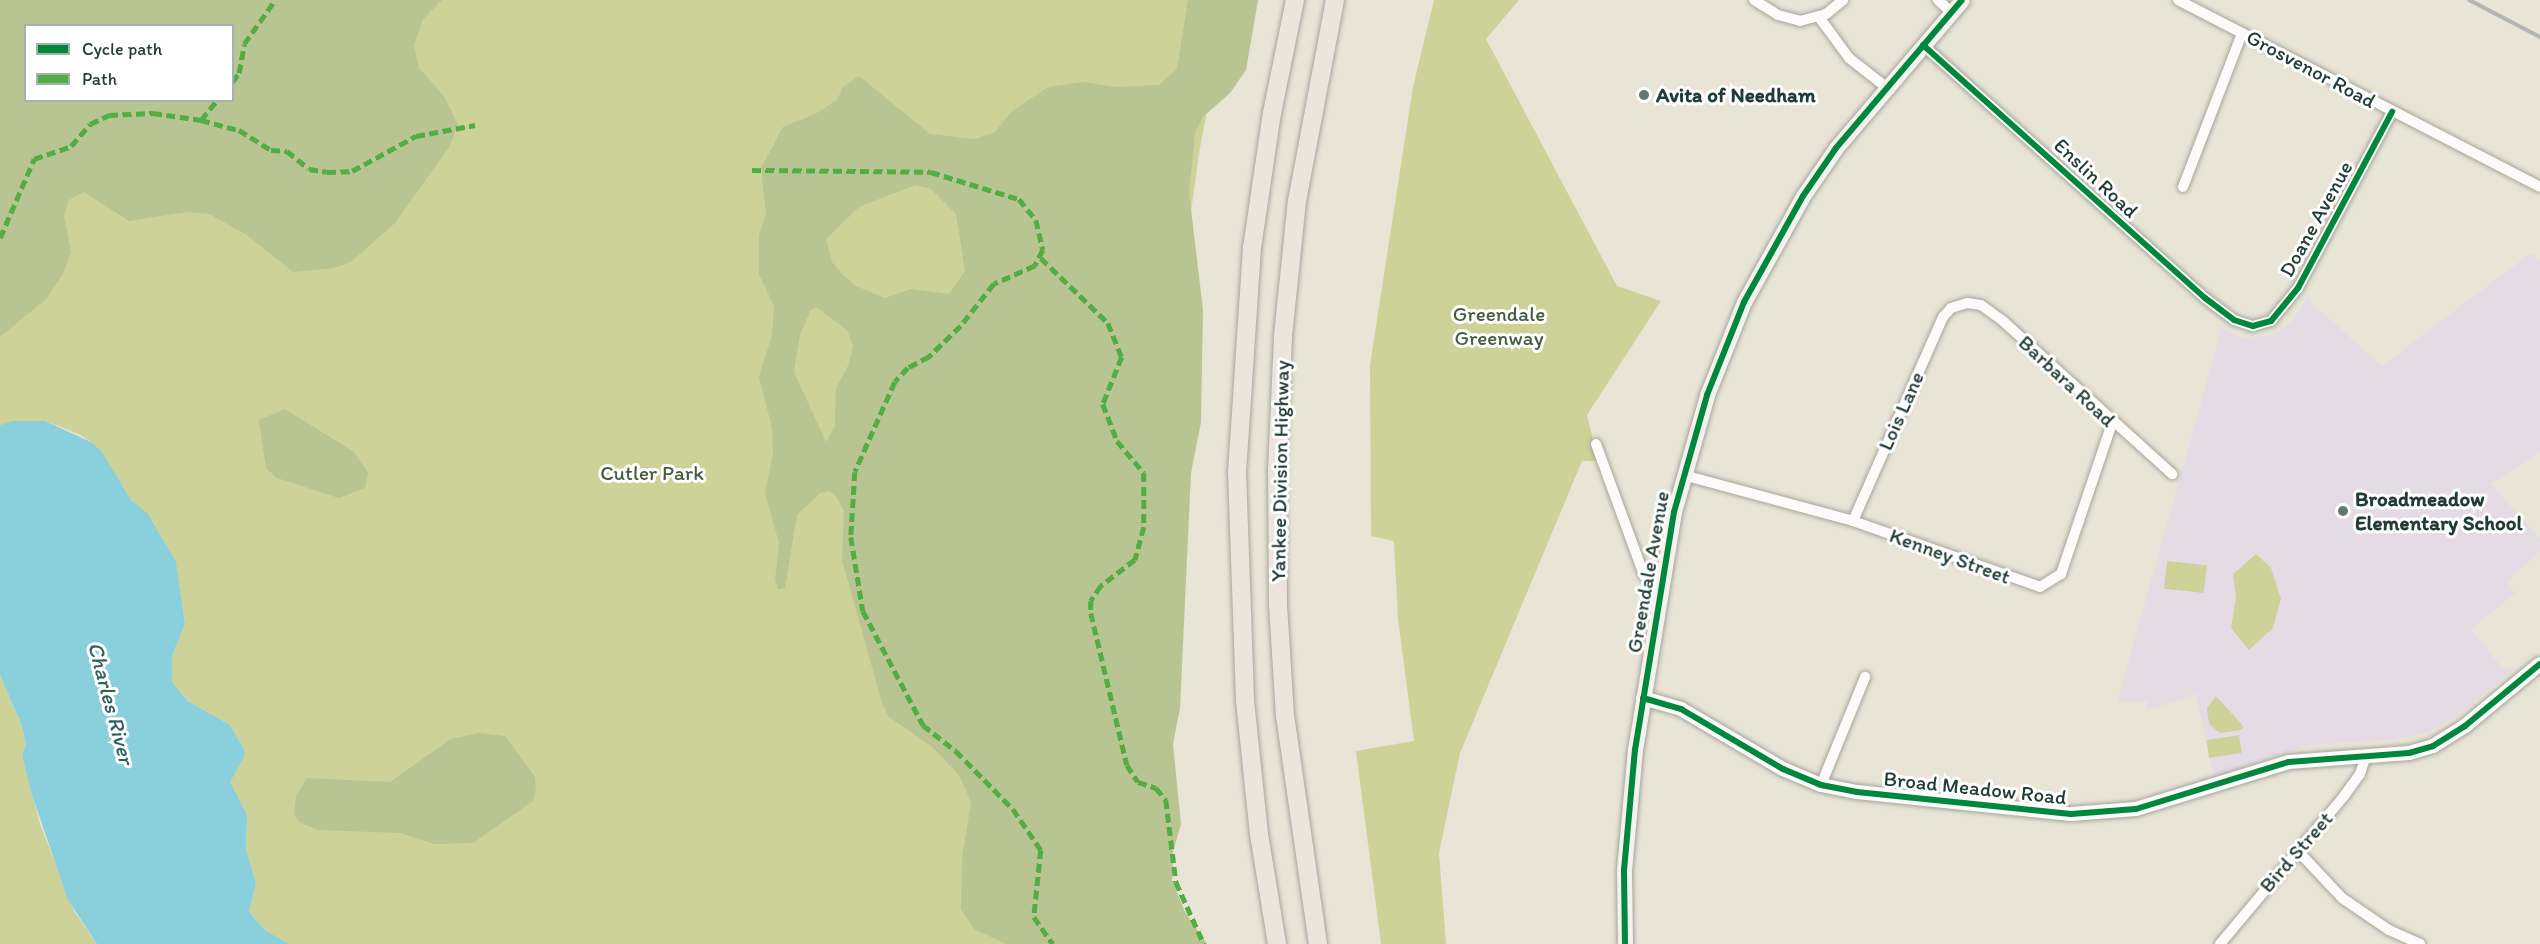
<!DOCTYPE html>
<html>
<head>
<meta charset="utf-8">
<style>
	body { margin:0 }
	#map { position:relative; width:2540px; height:944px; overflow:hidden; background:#e8e4d6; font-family:Itim,sans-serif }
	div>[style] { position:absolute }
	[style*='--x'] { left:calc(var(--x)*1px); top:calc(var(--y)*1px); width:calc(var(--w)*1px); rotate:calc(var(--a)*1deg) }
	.built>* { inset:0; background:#e5dbe5 }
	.green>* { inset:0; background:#cdd298; transform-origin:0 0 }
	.forest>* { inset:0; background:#b8c492 }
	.water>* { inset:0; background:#8ad0dc }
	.roads { filter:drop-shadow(0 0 2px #a5a69d) drop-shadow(0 0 2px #a5a69d) }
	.minor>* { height:10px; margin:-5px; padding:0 5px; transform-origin:5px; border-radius:5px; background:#fcfbf9 }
	.tertiary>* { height:14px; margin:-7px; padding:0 7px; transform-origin:7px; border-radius:7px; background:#fcfbf9 }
	.secondary>* { height:15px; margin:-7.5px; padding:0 7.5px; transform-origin:7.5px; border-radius:7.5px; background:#f5f2ee }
	.motorway>* { height:18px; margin:-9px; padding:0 9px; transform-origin:9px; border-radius:9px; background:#ece5dc }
	.rail>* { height:4px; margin:-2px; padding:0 2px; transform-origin:2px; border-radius:2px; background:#b2b5b2 }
	.quiet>* { height:4.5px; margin-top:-2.25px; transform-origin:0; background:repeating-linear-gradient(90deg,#52ad45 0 9px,transparent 0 13.5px) }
	.cycleway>* { height:6px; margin:-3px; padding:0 3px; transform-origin:3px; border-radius:3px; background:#00873e }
	.dots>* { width:16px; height:16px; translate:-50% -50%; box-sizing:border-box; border:3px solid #fff; border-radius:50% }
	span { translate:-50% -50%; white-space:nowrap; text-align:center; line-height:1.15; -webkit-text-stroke:6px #fff; paint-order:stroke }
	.street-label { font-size:21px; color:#1f3d34 }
	.poi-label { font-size:21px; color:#1f3d34; font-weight:700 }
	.left { translate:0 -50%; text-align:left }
	.park-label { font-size:21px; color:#455e40 }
	.water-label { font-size:22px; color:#30605f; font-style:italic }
	.legend { position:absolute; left:24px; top:24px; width:210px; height:78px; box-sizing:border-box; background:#fff; border:2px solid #a5b1ae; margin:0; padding:8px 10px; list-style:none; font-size:18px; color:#1f3d34 }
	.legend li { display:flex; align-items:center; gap:12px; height:30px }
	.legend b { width:30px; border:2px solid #a5b1ae }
</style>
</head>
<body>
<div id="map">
	<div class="built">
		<div style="clip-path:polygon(2531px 253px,2540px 261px,2540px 452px,2491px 484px,2540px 539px,2540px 551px,2507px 581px,2515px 593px,2471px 629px,2501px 667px,2514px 668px,2462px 713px,2429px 732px,2388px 740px,2310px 745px,2214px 776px,2196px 694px,2148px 710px,2146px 701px,2117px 702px,2222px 328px,2243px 339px,2272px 335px,2290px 324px,2307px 299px,2382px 366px)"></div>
	</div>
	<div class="green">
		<div style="clip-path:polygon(evenodd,0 0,1228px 0,1199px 153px,1183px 270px,1159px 909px,1183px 944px,289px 944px,265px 930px,249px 912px,256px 883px,246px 849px,247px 825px,230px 782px,244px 749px,230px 725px,188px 701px,172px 682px,172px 656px,185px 624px,179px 584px,154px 524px,131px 500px,91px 442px,79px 434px,45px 421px,0 425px,0 0,26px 26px,232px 26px,232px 100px,26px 100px,26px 26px)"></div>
		<div style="clip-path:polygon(1434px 0,1519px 0,1486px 39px,1617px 286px,1661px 301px,1587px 415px,1598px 461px,1582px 461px,1460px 753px,1439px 853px,1446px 944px,1381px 944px,1356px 751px,1414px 741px,1398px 619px,1394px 541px,1371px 536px,1370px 365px,1413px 87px)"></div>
		<div style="clip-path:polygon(2256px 554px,2271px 568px,2281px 599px,2273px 628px,2249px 650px,2231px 628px,2236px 597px,2233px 574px)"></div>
		<div style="left:2167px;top:561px;width:40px;height:28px;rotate:6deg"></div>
		<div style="clip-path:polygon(0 675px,22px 726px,26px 745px,22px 755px,40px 824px,74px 911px,97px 944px,0 944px)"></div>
		<div style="clip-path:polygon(2216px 696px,2244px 727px,2240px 730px,2220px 733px,2209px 724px,2207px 708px)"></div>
		<div style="left:2239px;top:735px;width:18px;height:33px;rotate:81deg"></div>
	</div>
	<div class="forest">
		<div style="clip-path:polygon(evenodd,0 0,442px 0,423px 19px,414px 45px,419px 68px,444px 96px,458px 125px,449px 147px,395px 223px,351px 262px,334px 268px,293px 272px,247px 235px,209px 214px,187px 212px,129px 221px,84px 192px,69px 200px,64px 216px,71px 252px,63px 274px,46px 299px,0 337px,0 0,26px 26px,232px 26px,232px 100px,26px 100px,26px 26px)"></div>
		<div style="clip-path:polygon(evenodd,1188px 0,1258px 0,1246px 70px,1230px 93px,1203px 117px,1195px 133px,1189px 192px,1203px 310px,1201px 422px,1191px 473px,1180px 708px,1173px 744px,1181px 824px,1173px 852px,1172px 880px,1185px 912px,1207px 944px,1006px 944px,974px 929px,961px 909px,962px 858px,971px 802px,959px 775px,931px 746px,889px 717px,882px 703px,842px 560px,844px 511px,836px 496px,829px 491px,820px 493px,797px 515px,785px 588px,778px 589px,775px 580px,779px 543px,765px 493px,773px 454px,772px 428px,759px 377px,772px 335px,774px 306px,759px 274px,759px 235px,766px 214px,761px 168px,783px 127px,815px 114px,837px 100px,843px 87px,859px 76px,930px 134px,975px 139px,995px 132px,1011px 112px,1048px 87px,1084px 82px,1116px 87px,1159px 85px,1177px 69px,1188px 0,915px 185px,931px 189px,956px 214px,965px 271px,949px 294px,911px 289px,885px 298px,856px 286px,843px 275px,832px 262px,826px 239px,859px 207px,915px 185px,1188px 0,816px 307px,847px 330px,853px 346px,849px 364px,836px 388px,835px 426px,826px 442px,794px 372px,800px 334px,811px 310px,816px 307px)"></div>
		<div style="clip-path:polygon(285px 409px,354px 452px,368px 473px,365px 488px,339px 498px,277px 478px,266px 468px,259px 420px)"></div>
		<div style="clip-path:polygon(479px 733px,505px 736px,535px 777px,536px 791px,533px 801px,473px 843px,435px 844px,400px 833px,318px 830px,299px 822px,294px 815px,296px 796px,307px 778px,390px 782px,451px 739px)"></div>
	</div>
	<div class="water">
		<div style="clip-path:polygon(13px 421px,45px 421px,91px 442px,102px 452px,131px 500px,148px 514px,176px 562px,185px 624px,172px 656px,172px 682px,188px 701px,230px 725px,244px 749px,245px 755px,230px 782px,247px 815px,246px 849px,256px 883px,249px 912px,265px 930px,289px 944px,97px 944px,68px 900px,31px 792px,22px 755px,26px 745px,22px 726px,0 675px,0 425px)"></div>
	</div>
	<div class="roads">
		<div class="minor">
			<div style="--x:1754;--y:0;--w:28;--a:32"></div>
			<div style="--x:1778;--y:15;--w:23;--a:15"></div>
			<div style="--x:1800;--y:21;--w:27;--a:-15"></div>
			<div style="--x:1826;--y:14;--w:22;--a:-39"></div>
			<div style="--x:1938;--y:0;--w:18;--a:43"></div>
			<div style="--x:2178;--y:0;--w:407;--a:27.3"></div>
			<div style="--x:1819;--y:17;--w:51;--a:53.8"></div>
			<div style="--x:1849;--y:58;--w:47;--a:38.1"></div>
			<div style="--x:1923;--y:45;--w:379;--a:41.9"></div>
			<div style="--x:2205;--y:298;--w:36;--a:37"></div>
			<div style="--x:2234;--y:320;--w:20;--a:18"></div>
			<div style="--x:2253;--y:326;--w:19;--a:-16"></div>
			<div style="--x:2271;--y:321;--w:43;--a:-50.7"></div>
			<div style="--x:2298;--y:288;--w:200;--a:-61.9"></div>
			<div style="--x:2183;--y:187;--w:165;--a:-69"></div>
			<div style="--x:1596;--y:444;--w:140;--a:69.9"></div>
			<div style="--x:1644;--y:575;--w:21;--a:37"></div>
			<div style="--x:1683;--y:475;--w:176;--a:15.1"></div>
			<div style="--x:1853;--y:521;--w:198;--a:19.4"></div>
			<div style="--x:2040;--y:587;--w:25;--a:-32"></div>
			<div style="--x:2061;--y:574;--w:159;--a:-71.3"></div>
			<div style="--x:1853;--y:521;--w:223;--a:-66.2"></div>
			<div style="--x:1943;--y:317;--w:12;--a:-48"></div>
			<div style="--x:1951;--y:308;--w:17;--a:-17"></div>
			<div style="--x:1967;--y:303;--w:14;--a:8"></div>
			<div style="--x:1981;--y:305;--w:29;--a:36"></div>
			<div style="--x:2004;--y:322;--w:227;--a:42.1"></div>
			<div style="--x:1821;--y:785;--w:117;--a:-67.8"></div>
			<div style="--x:2297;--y:850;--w:66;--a:46.8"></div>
			<div style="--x:2342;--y:898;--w:57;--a:34.2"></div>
			<div style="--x:2389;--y:930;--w:34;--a:24"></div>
			<div style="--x:2220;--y:944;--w:193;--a:-50"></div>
			<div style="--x:2344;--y:796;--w:27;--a:-54"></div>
			<div style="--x:2360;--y:774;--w:19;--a:-72"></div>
		</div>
		<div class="tertiary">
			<div style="--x:1643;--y:698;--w:40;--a:16"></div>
			<div style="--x:1681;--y:709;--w:118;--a:30.5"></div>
			<div style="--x:1783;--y:769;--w:41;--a:22.8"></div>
			<div style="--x:1821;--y:785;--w:37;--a:11"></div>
			<div style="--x:1857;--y:792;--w:215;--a:5.9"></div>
			<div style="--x:2071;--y:814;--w:65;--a:-4.4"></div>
			<div style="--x:2136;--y:809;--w:160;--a:-17.1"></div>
			<div style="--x:2289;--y:762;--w:120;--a:-4.3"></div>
			<div style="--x:2409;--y:753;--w:25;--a:-16"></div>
			<div style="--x:2433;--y:746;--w:38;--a:-32"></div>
			<div style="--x:2465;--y:726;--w:97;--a:-39.6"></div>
		</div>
		<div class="secondary">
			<div style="--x:1625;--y:944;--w:74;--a:-90.8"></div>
			<div style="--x:1624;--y:870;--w:121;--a:-84.8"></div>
			<div style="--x:1635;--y:750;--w:241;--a:-80.7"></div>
			<div style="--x:1674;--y:512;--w:122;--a:-74.2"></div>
			<div style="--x:1707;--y:395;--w:100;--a:-68.3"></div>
			<div style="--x:1744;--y:302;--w:121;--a:-60.9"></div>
			<div style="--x:1803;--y:196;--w:58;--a:-55.5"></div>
			<div style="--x:1836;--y:148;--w:194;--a:-49.6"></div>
		</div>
		<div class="motorway">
			<div style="--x:1277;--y:944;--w:111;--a:-99.3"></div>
			<div style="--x:1259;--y:834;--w:135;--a:-96"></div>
			<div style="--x:1245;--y:700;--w:227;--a:-92"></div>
			<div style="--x:1237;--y:473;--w:225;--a:-86.2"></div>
			<div style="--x:1252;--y:248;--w:136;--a:-81.6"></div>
			<div style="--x:1272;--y:113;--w:115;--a:-78.5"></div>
			<div style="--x:1318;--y:944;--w:230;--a:-98.2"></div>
			<div style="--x:1285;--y:716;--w:112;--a:-93.6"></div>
			<div style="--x:1278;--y:604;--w:134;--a:-90.4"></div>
			<div style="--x:1277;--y:470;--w:134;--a:-87.4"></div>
			<div style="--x:1283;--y:336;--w:136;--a:-84.1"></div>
			<div style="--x:1297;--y:201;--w:205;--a:-79.3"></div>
		</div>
	</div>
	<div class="rail">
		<div style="--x:2469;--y:0;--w:80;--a:27.5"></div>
	</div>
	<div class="quiet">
		<div style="--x:232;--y:82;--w:11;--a:-52"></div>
		<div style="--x:239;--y:73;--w:29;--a:-80"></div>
		<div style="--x:244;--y:44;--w:54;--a:-54.8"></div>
		<div style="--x:201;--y:120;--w:26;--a:-51"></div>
		<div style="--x:752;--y:170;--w:179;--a:0.6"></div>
		<div style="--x:931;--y:172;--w:92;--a:17.1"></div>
		<div style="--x:1019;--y:199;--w:27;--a:51"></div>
		<div style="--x:1036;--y:220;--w:31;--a:77"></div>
		<div style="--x:1043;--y:250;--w:18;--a:117"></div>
		<div style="--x:1035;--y:266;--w:45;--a:156.3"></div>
		<div style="--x:994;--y:284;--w:53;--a:128.2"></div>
		<div style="--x:961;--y:326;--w:45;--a:135.9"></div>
		<div style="--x:929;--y:357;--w:24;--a:152"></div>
		<div style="--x:908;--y:368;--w:19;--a:133"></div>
		<div style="--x:895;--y:382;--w:98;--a:114"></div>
		<div style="--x:855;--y:472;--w:65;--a:93.5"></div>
		<div style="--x:851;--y:537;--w:75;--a:80.8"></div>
		<div style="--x:863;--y:611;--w:129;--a:62.2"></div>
		<div style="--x:923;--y:725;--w:42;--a:38.2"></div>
		<div style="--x:956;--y:751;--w:81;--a:45.5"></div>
		<div style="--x:1013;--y:809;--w:50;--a:55.7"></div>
		<div style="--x:1041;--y:850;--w:67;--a:96"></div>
		<div style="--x:1034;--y:917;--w:33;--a:55"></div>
		<div style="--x:0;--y:238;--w:86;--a:-66.7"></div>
		<div style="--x:34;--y:159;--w:39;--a:-19"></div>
		<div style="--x:71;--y:146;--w:29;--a:-49"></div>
		<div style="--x:90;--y:124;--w:21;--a:-25"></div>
		<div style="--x:109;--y:115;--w:44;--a:-2.6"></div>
		<div style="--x:153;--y:113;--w:49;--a:8.3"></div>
		<div style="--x:201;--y:120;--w:39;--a:15"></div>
		<div style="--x:239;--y:130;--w:38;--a:32"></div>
		<div style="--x:271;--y:150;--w:16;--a:4"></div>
		<div style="--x:287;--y:151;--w:28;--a:39"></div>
		<div style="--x:309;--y:169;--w:18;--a:9"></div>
		<div style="--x:327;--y:172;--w:25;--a:-2"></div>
		<div style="--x:352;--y:171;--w:73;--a:-28.7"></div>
		<div style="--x:416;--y:136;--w:60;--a:-10.6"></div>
		<div style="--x:1041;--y:258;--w:93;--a:44.1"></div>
		<div style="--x:1108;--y:323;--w:37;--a:68"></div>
		<div style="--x:1122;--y:357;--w:51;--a:112"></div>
		<div style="--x:1103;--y:404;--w:40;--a:69"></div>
		<div style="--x:1117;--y:441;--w:42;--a:49.8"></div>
		<div style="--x:1144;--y:473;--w:54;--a:90"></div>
		<div style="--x:1144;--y:527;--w:34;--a:105"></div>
		<div style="--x:1135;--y:560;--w:43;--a:142.6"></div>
		<div style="--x:1101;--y:586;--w:18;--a:124"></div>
		<div style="--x:1091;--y:601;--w:12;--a:90"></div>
		<div style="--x:1091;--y:613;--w:156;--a:76.7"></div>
		<div style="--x:1127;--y:765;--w:20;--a:57"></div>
		<div style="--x:1138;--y:782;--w:19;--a:18"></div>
		<div style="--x:1156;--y:788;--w:16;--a:50"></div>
		<div style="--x:1166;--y:800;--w:83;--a:83"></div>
		<div style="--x:1176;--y:882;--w:68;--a:65.7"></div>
	</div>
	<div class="cycleway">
		<div style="--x:1923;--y:45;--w:379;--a:41.9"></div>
		<div style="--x:2205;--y:298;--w:36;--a:37"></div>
		<div style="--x:2234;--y:320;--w:20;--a:18"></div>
		<div style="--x:2253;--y:326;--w:19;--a:-16"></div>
		<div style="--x:2271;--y:321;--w:43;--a:-50.7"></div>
		<div style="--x:2298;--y:288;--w:200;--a:-61.9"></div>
		<div style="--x:1643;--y:698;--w:40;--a:16"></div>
		<div style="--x:1681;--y:709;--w:118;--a:30.5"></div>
		<div style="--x:1783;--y:769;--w:41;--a:22.8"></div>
		<div style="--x:1821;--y:785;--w:37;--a:11"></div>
		<div style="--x:1857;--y:792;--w:215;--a:5.9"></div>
		<div style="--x:2071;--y:814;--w:65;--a:-4.4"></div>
		<div style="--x:2136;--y:809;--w:160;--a:-17.1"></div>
		<div style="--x:2289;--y:762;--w:120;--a:-4.3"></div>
		<div style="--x:2409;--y:753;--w:25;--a:-16"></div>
		<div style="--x:2433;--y:746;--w:38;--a:-32"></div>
		<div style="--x:2465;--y:726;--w:97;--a:-39.6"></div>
		<div style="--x:1625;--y:944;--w:74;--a:-90.8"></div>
		<div style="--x:1624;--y:870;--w:121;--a:-84.8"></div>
		<div style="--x:1635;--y:750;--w:241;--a:-80.7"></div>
		<div style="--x:1674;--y:512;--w:122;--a:-74.2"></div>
		<div style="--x:1707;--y:395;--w:100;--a:-68.3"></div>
		<div style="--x:1744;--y:302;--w:121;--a:-60.9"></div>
		<div style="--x:1803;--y:196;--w:58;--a:-55.5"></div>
		<div style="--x:1836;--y:148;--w:194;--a:-49.6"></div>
	</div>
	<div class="dots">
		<div style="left:1644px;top:95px;background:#65776d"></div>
		<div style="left:2343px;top:511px;background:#65776d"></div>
	</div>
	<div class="street-label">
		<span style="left:2311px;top:69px;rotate:28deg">Grosvenor Road</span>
		<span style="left:2096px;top:178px;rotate:43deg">Enslin Road</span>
		<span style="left:2316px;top:219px;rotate:-61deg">Doane Avenue</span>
		<span style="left:2067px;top:381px;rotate:43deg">Barbara Road</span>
		<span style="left:1901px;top:411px;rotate:-66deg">Lois Lane</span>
		<span style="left:1280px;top:471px;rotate:-89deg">Yankee Division Highway</span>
		<span style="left:1950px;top:556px;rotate:20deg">Kenney Street</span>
		<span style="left:1648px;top:572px;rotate:-80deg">Greendale Avenue</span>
		<span style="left:1975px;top:788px;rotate:6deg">Broad Meadow Road</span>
		<span style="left:2296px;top:852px;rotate:-49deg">Bird Street</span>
	</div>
	<div class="poi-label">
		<span class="left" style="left:1656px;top:95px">Avita of Needham</span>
		<span class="left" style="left:2355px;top:511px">Broadmeadow<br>Elementary School</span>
	</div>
	<div class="park-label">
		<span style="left:1499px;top:326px">Greendale<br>Greenway</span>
		<span style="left:652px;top:473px">Cutler Park</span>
	</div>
	<div class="water-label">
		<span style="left:111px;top:703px;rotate:75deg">Charles River</span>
	</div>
	<ul class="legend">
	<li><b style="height:8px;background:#00873e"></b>Cycle path</li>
	<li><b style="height:8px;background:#52ad45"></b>Path</li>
	</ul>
</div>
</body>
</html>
